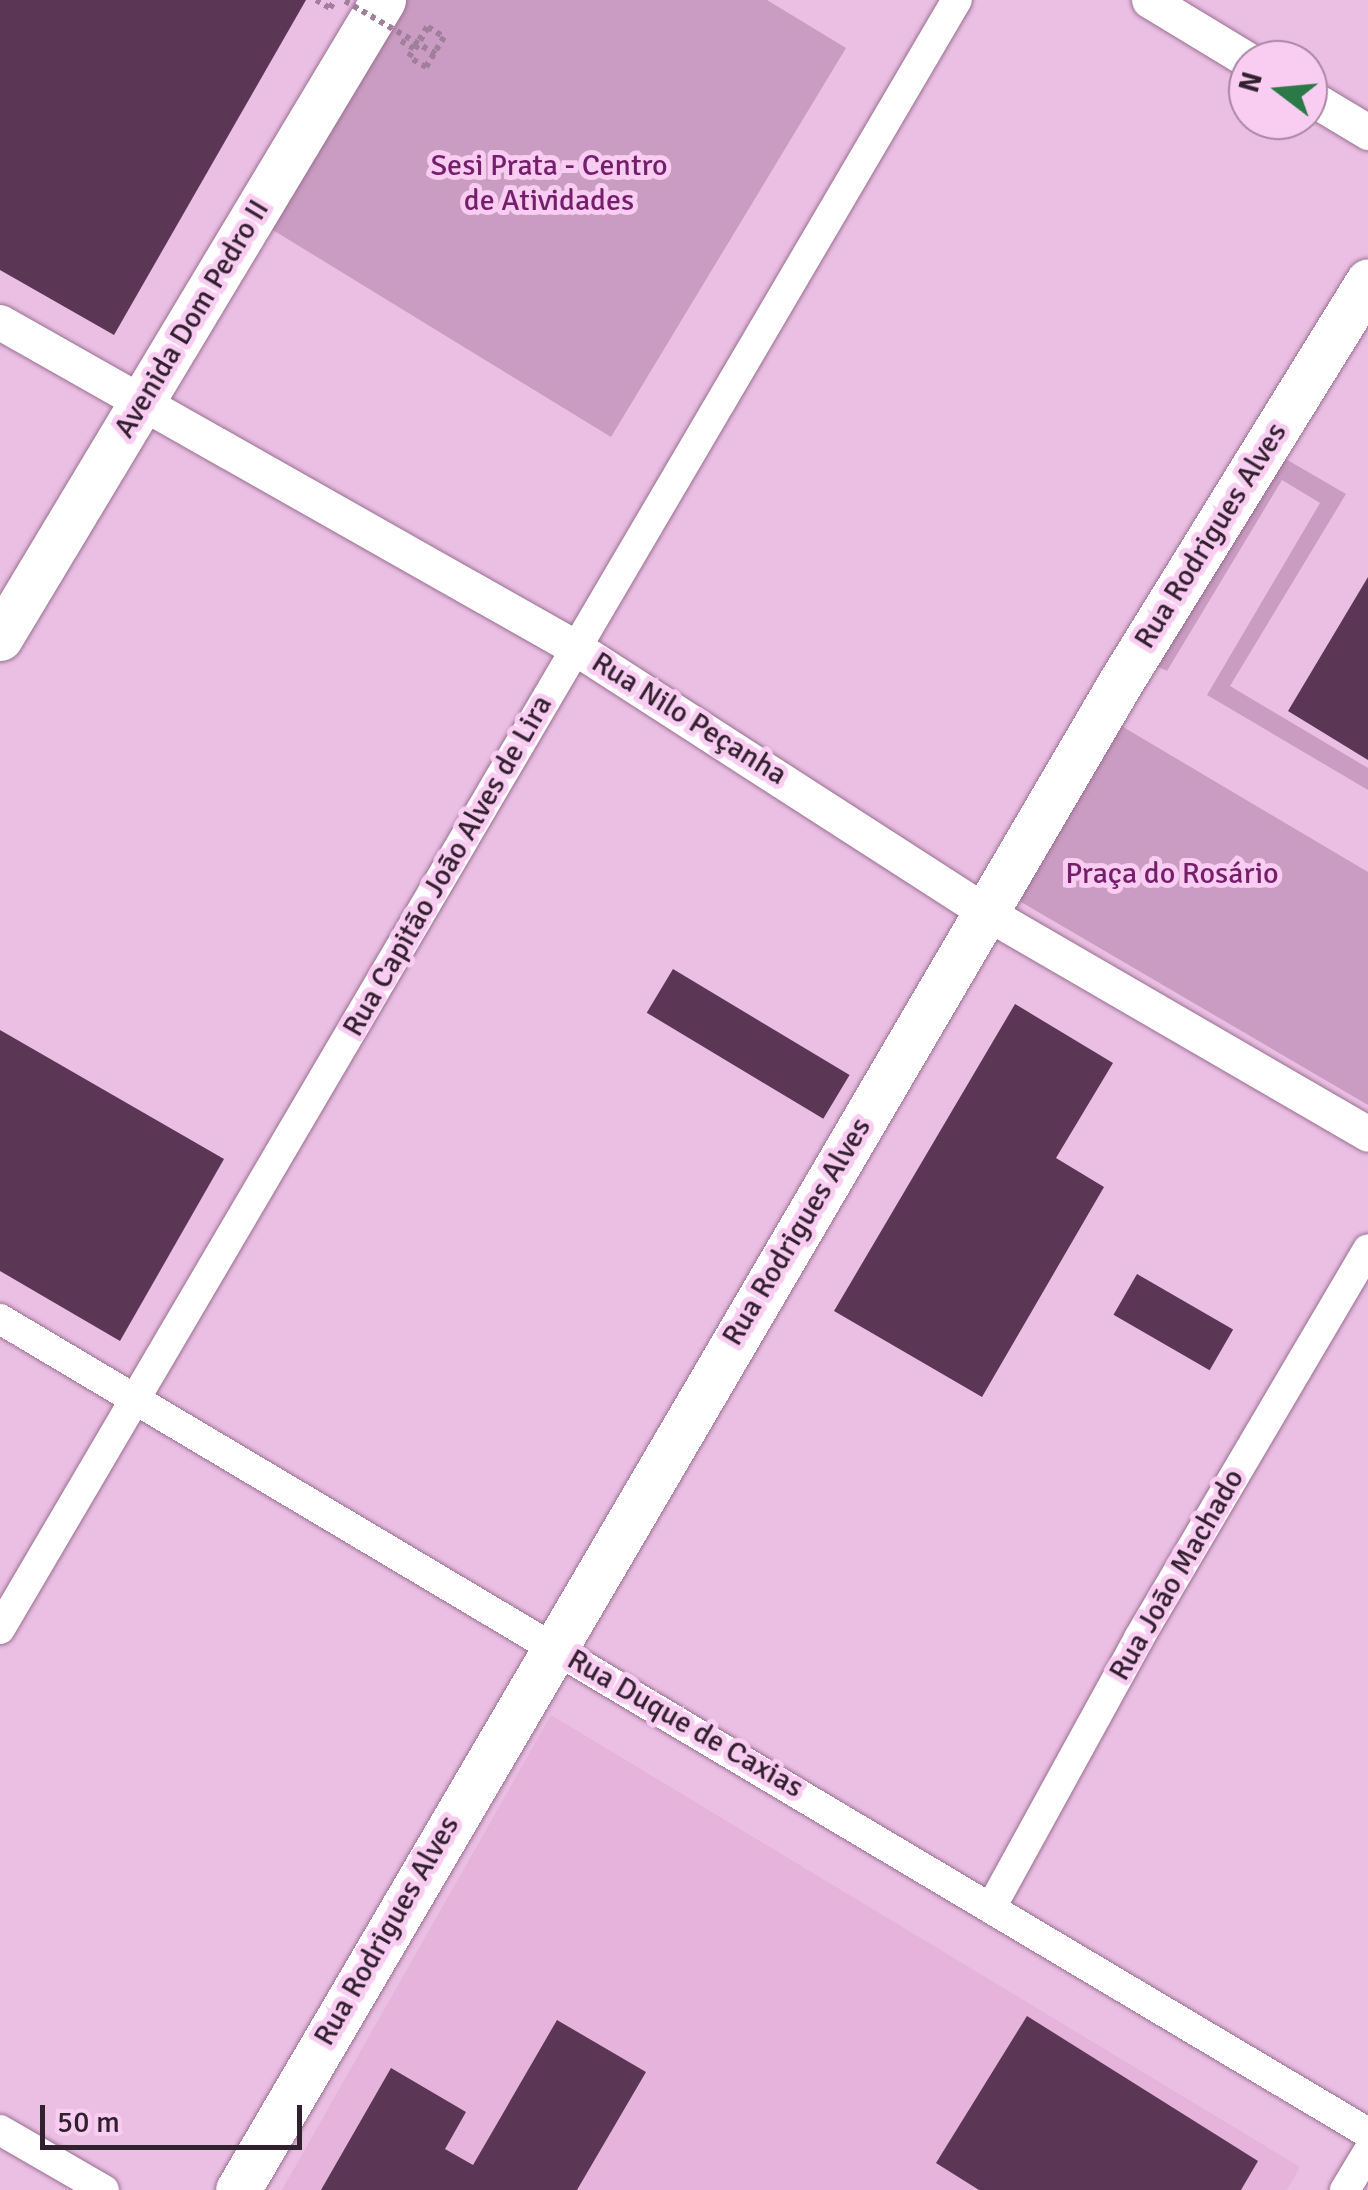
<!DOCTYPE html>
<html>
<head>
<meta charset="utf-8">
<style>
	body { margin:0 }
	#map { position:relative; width:1368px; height:2190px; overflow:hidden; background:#ebbfe3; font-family:Signika,sans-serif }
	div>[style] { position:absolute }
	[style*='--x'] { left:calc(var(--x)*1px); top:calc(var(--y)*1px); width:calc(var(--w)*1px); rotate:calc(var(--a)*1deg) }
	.built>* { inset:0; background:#e5b3dc }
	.green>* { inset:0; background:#cb9cc3 }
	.building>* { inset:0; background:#5b3755; transform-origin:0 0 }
	.path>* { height:6px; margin-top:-3px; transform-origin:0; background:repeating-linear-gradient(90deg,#a07f9a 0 5px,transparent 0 10px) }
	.roads { filter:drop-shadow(0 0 2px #987091) drop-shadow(0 0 2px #987091) }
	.minor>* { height:30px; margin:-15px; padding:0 15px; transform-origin:15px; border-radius:15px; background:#fff }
	.tertiary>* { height:35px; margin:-17.5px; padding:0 17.5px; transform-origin:17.5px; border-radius:17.5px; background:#fff }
	.primary>* { height:45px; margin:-22.5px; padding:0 22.5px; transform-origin:22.5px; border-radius:22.5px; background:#fff }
	.path-bridge>* { height:6px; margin-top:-3px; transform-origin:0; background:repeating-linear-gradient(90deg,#a07f9a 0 5px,transparent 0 10px) }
	span { translate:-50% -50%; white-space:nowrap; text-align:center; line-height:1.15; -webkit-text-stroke:10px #f9ccf1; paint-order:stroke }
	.park-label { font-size:30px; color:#751f6c }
	.street-label { font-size:30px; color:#31202e }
	.north { position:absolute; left:1228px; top:40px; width:100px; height:100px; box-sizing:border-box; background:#f9ccf1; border:2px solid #a987a3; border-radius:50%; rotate:286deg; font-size:28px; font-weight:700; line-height:40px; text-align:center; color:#31202e }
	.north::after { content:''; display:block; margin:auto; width:35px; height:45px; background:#2c7948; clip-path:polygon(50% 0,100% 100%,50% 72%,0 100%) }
	.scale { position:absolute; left:40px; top:2105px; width:262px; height:45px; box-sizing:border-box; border:5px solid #31202e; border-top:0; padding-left:12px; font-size:30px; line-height:35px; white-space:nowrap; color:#31202e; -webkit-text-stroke:8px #f9ccf1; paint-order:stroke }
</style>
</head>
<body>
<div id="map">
	<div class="built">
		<div style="clip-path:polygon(551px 1715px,1300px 2167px,1287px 2190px,282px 2190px)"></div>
	</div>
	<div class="green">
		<div style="clip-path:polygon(400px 0,767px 0,846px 48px,611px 437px,263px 224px)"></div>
		<div style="clip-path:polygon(1272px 451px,1346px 494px,1230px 686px,1368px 768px,1368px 790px,1207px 695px,1320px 503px,1282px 480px,1167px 671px,1148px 662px,1113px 721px,1368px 872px,1368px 1105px,1009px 895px)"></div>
	</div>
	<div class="building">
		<div style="clip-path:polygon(0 0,306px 0,114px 335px,0 270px)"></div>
		<div style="clip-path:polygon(1368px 577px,1368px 760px,1288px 711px)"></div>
		<div style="left:673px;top:969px;width:206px;height:51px;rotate:31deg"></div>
		<div style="clip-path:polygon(1015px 1004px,1113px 1063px,1056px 1158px,1104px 1187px,982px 1397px,834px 1311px)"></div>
		<div style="clip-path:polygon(0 1030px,224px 1159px,120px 1341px,0 1271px)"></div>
		<div style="left:1137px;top:1274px;width:111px;height:47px;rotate:30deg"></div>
		<div style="clip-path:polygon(1027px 2016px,1258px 2161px,1241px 2190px,979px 2190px,936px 2163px)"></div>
		<div style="clip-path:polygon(557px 2020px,646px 2072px,577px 2190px,321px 2190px,391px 2068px,466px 2112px,445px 2149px,473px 2165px)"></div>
	</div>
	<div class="path">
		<div style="--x:316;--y:0;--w:16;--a:30"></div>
		<div style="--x:401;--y:41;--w:16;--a:30"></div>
		<div style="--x:415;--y:49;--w:26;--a:-59"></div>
		<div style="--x:428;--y:27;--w:19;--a:32"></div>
		<div style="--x:444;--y:37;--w:35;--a:121"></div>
		<div style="--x:426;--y:67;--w:20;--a:-150"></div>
	</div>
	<div class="roads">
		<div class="minor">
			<div style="--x:0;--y:1319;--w:1592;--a:30.75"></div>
			<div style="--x:0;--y:1629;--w:1889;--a:-59.57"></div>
			<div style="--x:993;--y:1904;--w:303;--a:-61.2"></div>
			<div style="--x:1139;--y:1638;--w:451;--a:-59.5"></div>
			<div style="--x:0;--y:2130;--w:120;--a:30"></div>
			<div style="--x:1345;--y:2190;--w:44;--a:-58.8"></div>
		</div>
		<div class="tertiary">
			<div style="--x:1149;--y:0;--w:116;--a:31.2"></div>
			<div style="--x:1308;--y:96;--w:70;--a:31"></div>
			<div style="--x:0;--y:322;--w:662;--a:29.51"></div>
			<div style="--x:576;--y:648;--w:489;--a:32.8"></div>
			<div style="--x:987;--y:913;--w:440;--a:30.1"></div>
		</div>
		<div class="primary">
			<div style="--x:0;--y:638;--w:744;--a:-59.02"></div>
			<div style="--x:238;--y:2190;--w:1746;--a:-59.66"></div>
			<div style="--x:1120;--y:683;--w:472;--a:-58.3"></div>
		</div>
	</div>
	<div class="path-bridge">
		<div style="--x:345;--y:1;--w:105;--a:30.2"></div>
		<div style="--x:330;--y:8;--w:9;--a:-58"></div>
		<div style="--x:409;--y:57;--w:37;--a:-59"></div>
	</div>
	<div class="park-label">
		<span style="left:549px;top:183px">Sesi Prata - Centro<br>de Atividades</span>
		<span style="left:1172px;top:874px">Praça do Rosário</span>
	</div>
	<div class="street-label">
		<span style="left:192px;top:319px;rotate:-59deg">Avenida Dom Pedro II</span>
		<span style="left:1211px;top:536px;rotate:-58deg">Rua Rodrigues Alves</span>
		<span style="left:689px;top:719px;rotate:32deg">Rua Nilo Peçanha</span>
		<span style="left:448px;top:866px;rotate:-60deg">Rua Capitão João Alves de Lira</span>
		<span style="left:797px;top:1232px;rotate:-59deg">Rua Rodrigues Alves</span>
		<span style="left:1177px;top:1575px;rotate:-60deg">Rua João Machado</span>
		<span style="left:685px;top:1724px;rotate:30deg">Rua Duque de Caxias</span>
		<span style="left:387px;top:1931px;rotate:-60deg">Rua Rodrigues Alves</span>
	</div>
	<div class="north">N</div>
	<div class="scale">50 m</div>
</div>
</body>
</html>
